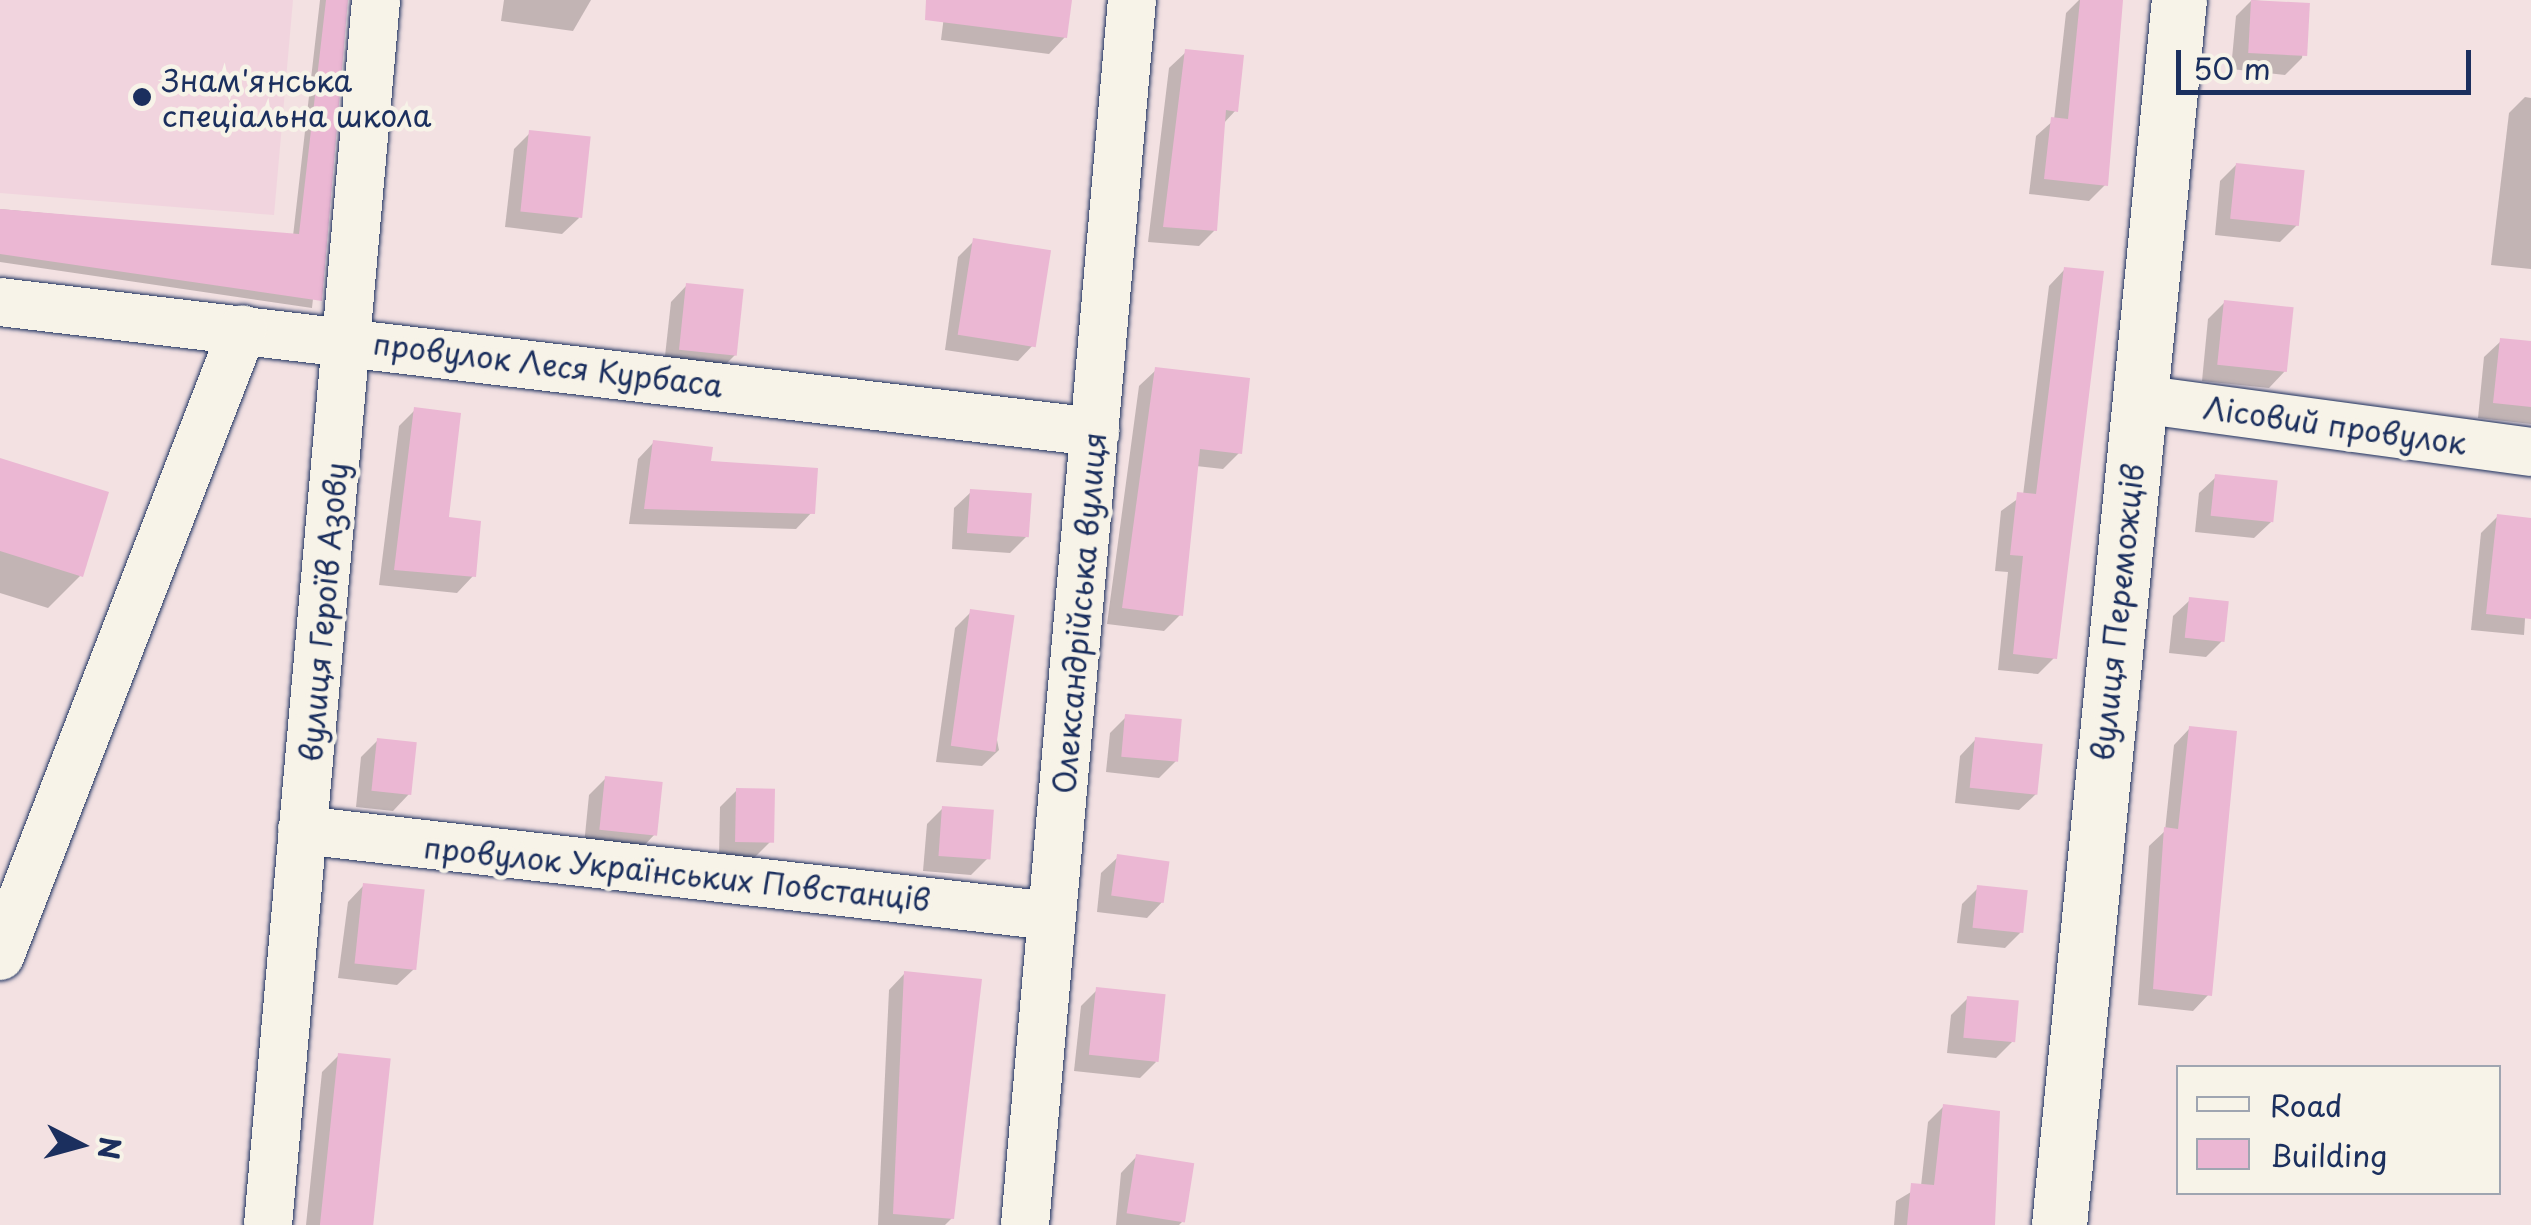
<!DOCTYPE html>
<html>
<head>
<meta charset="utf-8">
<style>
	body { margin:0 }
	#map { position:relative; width:2531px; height:1225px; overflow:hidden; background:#f3e1e2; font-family:"Playpen Sans",sans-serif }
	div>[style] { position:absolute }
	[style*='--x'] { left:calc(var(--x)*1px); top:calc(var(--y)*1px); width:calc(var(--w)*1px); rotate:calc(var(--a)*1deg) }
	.built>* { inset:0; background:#f1d4de }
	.shadow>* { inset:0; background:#0003 }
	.building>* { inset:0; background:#ebb7d3; transform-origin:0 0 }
	.roads { filter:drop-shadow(0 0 2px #1b2f5e) drop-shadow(0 0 2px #1b2f5e) }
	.minor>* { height:48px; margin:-24px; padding:0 24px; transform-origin:24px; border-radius:24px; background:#f7f3e8 }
	.tertiary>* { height:55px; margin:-27.5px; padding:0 27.5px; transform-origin:27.5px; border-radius:27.5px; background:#f7f3e8 }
	.dots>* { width:28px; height:28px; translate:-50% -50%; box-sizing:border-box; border:5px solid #f7f3e8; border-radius:50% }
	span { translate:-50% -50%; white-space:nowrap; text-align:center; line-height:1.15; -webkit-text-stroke:9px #f7f3e8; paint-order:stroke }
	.poi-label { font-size:30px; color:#1b2f5e }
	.left { translate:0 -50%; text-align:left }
	.street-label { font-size:30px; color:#1b2f5e }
	.legend { position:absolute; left:2176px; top:1065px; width:325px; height:130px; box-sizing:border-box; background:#f7f3e8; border:2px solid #9fa5b1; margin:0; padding:12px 18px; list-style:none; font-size:30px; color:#1b2f5e }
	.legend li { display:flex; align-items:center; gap:20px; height:50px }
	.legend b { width:50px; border:2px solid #9fa5b1 }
	.north { position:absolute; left:30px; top:1095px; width:100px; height:100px; -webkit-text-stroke:8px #f7f3e8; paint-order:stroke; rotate:96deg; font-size:28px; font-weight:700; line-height:40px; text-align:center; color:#1b2f5e }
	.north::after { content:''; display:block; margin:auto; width:35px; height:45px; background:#1b2f5e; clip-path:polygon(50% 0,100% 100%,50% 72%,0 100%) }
	.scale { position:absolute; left:2176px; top:50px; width:295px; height:45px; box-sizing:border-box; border:5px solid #1b2f5e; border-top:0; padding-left:12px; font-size:30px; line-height:35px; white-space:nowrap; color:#1b2f5e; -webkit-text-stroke:8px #f7f3e8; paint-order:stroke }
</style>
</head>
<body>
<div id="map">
	<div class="built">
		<div style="clip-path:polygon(0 0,293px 0,274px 215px,0 193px)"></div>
	</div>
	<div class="shadow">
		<div style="clip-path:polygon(320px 0,346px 0,312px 308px,0 262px,0 209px,293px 236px)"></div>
		<div style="clip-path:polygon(504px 0,591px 0,573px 31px,501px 21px)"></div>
		<div style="clip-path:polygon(946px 0,1070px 0,1065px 37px,1049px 54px,941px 40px)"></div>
		<div style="clip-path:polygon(2079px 0,2120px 0,2106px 184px,2089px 201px,2029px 194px,2036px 136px,2054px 120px,2066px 13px)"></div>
		<div style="clip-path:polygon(2252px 0,2307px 6px,2302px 58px,2285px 75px,2231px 69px,2236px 16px)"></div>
		<div style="clip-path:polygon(1186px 52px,1236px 110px,1223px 124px,1215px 230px,1199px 246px,1148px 242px,1169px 68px)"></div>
		<div style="clip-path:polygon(2525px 97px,2531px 98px,2531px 269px,2491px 265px,2509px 113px)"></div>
		<div style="clip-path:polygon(530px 133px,579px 218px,562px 234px,505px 227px,514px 149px)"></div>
		<div style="clip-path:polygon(2236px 165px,2297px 225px,2280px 242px,2215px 235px,2220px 181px)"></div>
		<div style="clip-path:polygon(974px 241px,1034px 344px,1018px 361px,945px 350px,958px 257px)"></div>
		<div style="clip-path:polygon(2065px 269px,2055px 657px,2038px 674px,1998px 670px,2008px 572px,1995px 571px,2001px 511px,2023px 495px,2049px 286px)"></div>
		<div style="clip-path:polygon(687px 285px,735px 355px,719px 371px,664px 365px,671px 302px)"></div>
		<div style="clip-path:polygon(2225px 302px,2285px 371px,2269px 388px,2202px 381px,2208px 319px)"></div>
		<div style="clip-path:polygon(2501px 341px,2531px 344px,2531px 424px,2478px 418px,2484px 357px)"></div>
		<div style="clip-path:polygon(1156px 370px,1239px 453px,1223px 469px,1196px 466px,1180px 615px,1164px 631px,1107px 624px,1139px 386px)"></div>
		<div style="clip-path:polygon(415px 410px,446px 520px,473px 576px,457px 593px,379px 585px,399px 426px)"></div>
		<div style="clip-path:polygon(654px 442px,708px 463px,812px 512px,796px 529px,629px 524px,638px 459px)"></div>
		<div style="clip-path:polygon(0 461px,80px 576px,48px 608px,0 593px)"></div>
		<div style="clip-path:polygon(2216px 477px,2271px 522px,2254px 538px,2195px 532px,2199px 493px)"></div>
		<div style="clip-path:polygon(971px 492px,1026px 537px,1010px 553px,952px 549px,954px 508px)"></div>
		<div style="clip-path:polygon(2497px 517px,2531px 520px,2524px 635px,2471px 630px,2481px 533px)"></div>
		<div style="clip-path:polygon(2190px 600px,2222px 641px,2206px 657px,2169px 653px,2173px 616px)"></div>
		<div style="clip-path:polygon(971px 612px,999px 750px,982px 766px,936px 762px,955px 628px)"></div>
		<div style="clip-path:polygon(1126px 717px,1176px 761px,1159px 778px,1106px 772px,1110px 733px)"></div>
		<div style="clip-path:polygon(2190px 728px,2209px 994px,2193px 1011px,2138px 1005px,2149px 846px,2165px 831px,2174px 745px)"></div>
		<div style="clip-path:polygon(1976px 739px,2036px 794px,2019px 810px,1955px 803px,1960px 756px)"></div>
		<div style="clip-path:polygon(378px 740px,409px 794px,393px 811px,356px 807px,361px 757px)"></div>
		<div style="clip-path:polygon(605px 779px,655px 834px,639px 851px,584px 845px,589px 795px)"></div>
		<div style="clip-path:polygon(737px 790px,770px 842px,754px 858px,719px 857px,720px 807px)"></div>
		<div style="clip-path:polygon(943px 808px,987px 859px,971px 875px,923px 871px,927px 824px)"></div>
		<div style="clip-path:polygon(1118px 857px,1163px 901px,1147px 918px,1097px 912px,1101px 873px)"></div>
		<div style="clip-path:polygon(364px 885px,414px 969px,397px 985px,338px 978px,348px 902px)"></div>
		<div style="clip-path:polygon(1978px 888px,2021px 932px,2005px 948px,1957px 943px,1962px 904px)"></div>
		<div style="clip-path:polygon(905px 973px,952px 1218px,945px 1225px,878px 1225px,889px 990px)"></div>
		<div style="clip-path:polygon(1097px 990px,1156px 1062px,1140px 1078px,1074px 1071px,1081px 1006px)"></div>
		<div style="clip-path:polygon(1968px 998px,2012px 1042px,1996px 1058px,1947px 1053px,1951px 1015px)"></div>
		<div style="clip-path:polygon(339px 1055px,369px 1225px,306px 1225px,322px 1072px)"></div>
		<div style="clip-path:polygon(1944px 1106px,1992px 1225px,1894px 1225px,1896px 1201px,1921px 1186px,1928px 1122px)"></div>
		<div style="clip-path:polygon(1137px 1156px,1182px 1222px,1179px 1225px,1116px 1225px,1121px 1173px)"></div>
	</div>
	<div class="building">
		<div style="clip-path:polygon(326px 0,348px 0,322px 301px,0 254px,0 209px,299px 234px)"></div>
		<div style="clip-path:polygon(926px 0,1072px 0,1067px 38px,925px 20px)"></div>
		<div style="clip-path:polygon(2080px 0,2123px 0,2108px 186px,2044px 179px,2051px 117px,2068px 119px)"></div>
		<div style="left:2251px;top:0;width:59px;height:53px;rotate:3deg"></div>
		<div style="clip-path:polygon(1185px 49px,1244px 55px,1238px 112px,1226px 110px,1217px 231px,1163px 227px)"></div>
		<div style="left:529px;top:130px;width:62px;height:82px;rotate:6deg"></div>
		<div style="left:2236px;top:163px;width:69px;height:56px;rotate:6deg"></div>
		<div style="left:973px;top:238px;width:79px;height:98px;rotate:9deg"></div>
		<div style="clip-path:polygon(2064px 267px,2104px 271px,2057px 659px,2013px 654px,2023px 556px,2010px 555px,2017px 492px,2036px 494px)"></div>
		<div style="left:686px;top:283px;width:58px;height:67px;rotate:6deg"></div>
		<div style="left:2224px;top:300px;width:70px;height:65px;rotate:6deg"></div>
		<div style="clip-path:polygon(2500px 338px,2531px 341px,2531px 407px,2493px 403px)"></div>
		<div style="clip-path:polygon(1155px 367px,1250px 378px,1242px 454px,1200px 449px,1183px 616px,1122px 608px)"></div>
		<div style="clip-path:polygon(414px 407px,461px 413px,449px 517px,481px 521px,476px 577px,394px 570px)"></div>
		<div style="clip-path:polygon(653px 440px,713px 447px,711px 461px,818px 468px,815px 514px,644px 509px)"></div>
		<div style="clip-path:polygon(0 458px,109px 492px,83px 577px,0 551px)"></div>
		<div style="left:2215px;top:474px;width:63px;height:42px;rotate:6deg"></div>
		<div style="left:970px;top:489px;width:62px;height:44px;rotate:4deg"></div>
		<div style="clip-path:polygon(2497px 514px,2531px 518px,2531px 619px,2486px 614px)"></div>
		<div style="left:2189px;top:597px;width:40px;height:41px;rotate:6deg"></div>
		<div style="left:970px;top:609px;width:45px;height:138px;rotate:8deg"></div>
		<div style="left:1125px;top:714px;width:57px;height:43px;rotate:5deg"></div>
		<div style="clip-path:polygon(2189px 726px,2237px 731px,2212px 996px,2153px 989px,2164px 827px,2178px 829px)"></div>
		<div style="left:1975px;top:737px;width:68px;height:51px;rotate:6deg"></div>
		<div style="left:377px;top:738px;width:40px;height:53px;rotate:6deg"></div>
		<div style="left:605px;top:776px;width:58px;height:54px;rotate:6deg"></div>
		<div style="left:736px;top:788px;width:39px;height:54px;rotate:1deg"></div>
		<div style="left:942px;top:806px;width:52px;height:50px;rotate:4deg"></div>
		<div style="left:1117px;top:854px;width:53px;height:42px;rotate:8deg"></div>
		<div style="left:363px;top:883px;width:62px;height:81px;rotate:6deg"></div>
		<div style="left:1977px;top:885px;width:51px;height:43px;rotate:6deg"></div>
		<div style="clip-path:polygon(904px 971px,982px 979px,954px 1219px,893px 1214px)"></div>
		<div style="left:1096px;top:987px;width:70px;height:68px;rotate:6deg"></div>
		<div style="left:1967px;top:996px;width:52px;height:42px;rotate:5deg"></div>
		<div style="left:338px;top:1053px;width:53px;height:173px;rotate:6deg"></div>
		<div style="clip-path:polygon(1943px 1104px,2000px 1111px,1995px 1225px,1907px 1225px,1911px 1183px,1934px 1185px)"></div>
		<div style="left:1136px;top:1154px;width:59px;height:60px;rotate:9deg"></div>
	</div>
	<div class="roads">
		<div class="minor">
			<div style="--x:0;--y:302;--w:1103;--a:6.77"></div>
			<div style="--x:2139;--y:399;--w:396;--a:7.7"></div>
			<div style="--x:302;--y:830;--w:754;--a:6.55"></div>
			<div style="--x:0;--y:956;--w:672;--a:-68.82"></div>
			<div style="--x:268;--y:1225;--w:1230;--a:-84.96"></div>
			<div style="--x:1025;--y:1225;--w:1230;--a:-85.01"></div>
		</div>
		<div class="tertiary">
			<div style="--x:2059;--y:1225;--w:1231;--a:-84.41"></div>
		</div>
	</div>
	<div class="dots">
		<div style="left:142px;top:97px;background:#1b2f5e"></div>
	</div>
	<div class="poi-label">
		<span class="left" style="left:162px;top:97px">Знам'янська<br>спеціальна школа</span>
	</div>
	<div class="street-label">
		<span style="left:548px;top:364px;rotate:7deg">провулок Леся Курбаса</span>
		<span style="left:2335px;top:425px;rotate:8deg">Лісовий провулок</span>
		<span style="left:323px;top:612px;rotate:-85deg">вулиця Героїв Азову</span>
		<span style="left:2117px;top:612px;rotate:-84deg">вулиця Переможців</span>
		<span style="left:1079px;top:613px;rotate:-85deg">Олександрійська вулиця</span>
		<span style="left:677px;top:873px;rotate:6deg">провулок Українських Повстанців</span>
	</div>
	<ul class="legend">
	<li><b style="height:12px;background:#f7f3e8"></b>Road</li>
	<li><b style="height:28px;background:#ebb7d3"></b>Building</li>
	</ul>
	<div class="north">N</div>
	<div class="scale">50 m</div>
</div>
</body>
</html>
